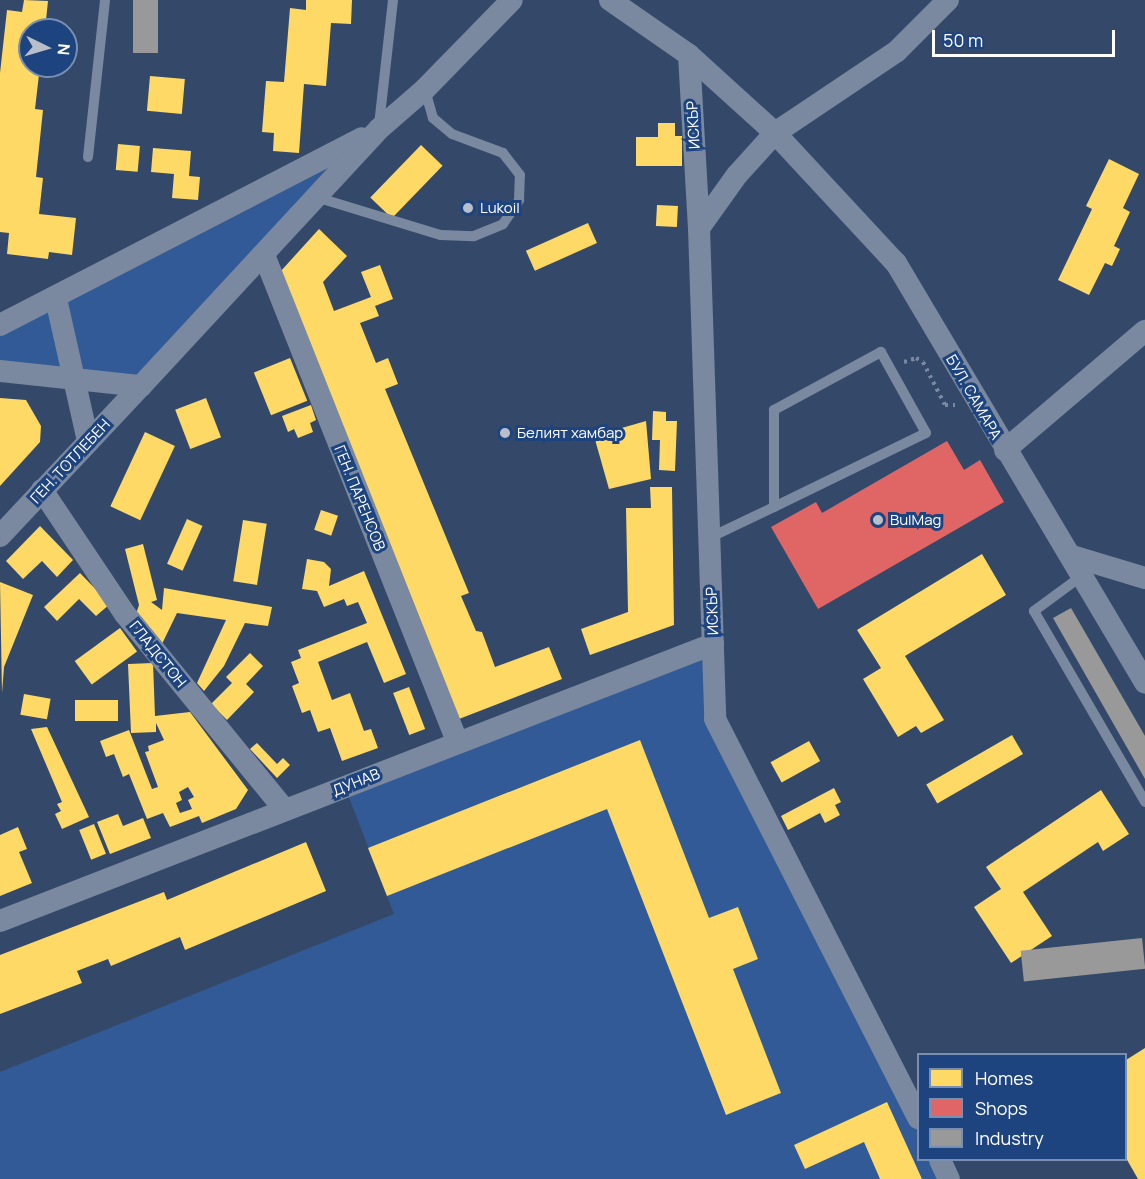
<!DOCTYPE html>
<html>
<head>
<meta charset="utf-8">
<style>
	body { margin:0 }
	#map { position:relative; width:1145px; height:1179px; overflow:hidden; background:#344969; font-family:Manrope,sans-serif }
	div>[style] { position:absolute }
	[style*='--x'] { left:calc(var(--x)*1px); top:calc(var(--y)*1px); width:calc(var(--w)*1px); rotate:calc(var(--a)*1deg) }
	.green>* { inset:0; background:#315a96 }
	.homes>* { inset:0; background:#ffd966; transform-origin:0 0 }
	.shops>* { inset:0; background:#e06666 }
	.industry>* { inset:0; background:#999; transform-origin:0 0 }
	.path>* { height:4px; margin-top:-2px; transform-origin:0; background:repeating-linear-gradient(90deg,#7a899f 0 3px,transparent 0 7.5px) }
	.lane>* { height:10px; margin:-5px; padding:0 5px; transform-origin:5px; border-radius:5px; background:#7a899f }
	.street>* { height:22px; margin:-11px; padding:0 11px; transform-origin:11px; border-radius:11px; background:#7a899f }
	.dots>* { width:16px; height:16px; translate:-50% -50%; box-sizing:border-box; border:3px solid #1e447f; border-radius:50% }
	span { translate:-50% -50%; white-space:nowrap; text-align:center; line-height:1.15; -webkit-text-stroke:6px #1e447f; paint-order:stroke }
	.street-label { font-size:15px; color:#fff }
	.poi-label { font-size:15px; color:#fff }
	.left { translate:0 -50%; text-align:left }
	.legend { position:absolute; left:917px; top:1053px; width:210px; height:108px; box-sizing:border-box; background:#1e447f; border:2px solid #788fb2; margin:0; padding:8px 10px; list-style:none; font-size:18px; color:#fff }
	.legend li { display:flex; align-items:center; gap:12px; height:30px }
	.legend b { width:30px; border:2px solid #788fb2 }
	.north { position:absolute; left:18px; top:18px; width:60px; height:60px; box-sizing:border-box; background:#1e447f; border:2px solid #788fb2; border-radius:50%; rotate:95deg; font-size:16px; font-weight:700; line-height:24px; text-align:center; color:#fff }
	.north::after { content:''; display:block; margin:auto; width:21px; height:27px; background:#b8bfca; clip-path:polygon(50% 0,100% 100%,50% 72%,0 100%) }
	.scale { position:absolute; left:932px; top:30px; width:183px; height:27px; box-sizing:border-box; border:3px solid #fff; border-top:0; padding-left:8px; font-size:18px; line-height:21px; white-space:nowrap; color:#fff; -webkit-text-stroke:4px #1e447f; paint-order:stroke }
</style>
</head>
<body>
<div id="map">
	<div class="green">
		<div style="clip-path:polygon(379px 129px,141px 386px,0 371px,0 325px)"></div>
		<div style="clip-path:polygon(713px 644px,715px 719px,918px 1118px,918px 1160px,940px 1160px,949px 1179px,0 1179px,0 1072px,394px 914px,345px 787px)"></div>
	</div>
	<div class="homes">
		<div style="clip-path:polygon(24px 0,48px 1px,45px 30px,30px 30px,30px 66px,40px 66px,35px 109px,43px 110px,36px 177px,43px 178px,39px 214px,76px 218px,72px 255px,49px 252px,48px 259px,7px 254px,9px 233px,0 232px,0 73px,7px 10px,22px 12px)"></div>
		<div style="clip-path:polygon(306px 0,352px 0,351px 24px,331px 23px,326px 86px,304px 84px,299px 153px,273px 151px,274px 133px,262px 132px,266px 81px,284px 82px,290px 8px,306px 10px)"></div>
		<div style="left:150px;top:76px;width:35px;height:35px;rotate:5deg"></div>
		<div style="clip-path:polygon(658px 123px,675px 123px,675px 136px,682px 136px,682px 166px,636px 166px,636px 137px,658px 137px)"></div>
		<div style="left:118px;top:144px;width:22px;height:26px;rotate:5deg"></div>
		<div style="left:421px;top:145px;width:30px;height:73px;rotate:44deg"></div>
		<div style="clip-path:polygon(153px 148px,191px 151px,189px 176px,200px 177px,198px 200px,172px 198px,174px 174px,151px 172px)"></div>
		<div style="clip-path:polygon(1109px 159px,1139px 174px,1123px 208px,1130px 212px,1114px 246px,1120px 249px,1112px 266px,1105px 263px,1089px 295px,1058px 280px,1092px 209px,1086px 206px)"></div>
		<div style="left:657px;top:205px;width:21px;height:21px;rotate:3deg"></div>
		<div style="left:588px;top:223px;width:22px;height:68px;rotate:66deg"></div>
		<div style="clip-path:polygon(319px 229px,347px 256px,323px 282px,334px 311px,371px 297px,361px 272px,380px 265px,393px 299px,375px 306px,379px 316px,360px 323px,376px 363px,388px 358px,398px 384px,385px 389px,469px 593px,461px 596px,476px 631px,482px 632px,495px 667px,549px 647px,562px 679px,459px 719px,280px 272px)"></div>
		<div style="left:290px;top:358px;width:46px;height:39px;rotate:68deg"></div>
		<div style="clip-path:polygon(0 398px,26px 400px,41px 426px,40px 442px,0 486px)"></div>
		<div style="left:206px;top:398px;width:42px;height:33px;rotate:69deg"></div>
		<div style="clip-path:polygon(311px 405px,316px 420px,310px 423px,313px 432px,298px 438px,294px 429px,288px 432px,282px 416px)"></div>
		<div style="clip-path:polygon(653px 411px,666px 412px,666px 421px,677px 421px,675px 471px,659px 470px,660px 440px,652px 440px)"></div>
		<div style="clip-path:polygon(646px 421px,651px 479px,609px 489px,594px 436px)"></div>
		<div style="left:145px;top:432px;width:33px;height:82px;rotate:25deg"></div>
		<div style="clip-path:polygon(650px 487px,672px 487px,674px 625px,590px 655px,581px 629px,628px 612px,626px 508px,651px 508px)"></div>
		<div style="left:321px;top:510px;width:18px;height:21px;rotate:19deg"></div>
		<div style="left:187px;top:519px;width:17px;height:49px;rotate:24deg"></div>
		<div style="left:243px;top:520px;width:24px;height:62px;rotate:9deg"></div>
		<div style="clip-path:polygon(40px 526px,73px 560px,57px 577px,42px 561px,23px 579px,6px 561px)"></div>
		<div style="clip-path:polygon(143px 544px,157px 600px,151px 602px,162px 610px,164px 588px,272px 607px,268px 626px,245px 623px,224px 666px,204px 691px,197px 683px,226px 620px,177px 613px,161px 646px,136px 614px,139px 605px,125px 549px)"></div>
		<div style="clip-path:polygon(982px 554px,1006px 595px,905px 656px,944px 720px,921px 733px,916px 726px,898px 737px,863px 679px,881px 668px,857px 630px)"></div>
		<div style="clip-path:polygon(307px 559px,324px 562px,331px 569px,329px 586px,364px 571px,406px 674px,384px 683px,367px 642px,318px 662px,332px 700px,350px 693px,364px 731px,371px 729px,378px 748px,342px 761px,330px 728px,318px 732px,310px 710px,302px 713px,292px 686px,299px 683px,291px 662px,301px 658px,298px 650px,367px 623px,358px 602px,347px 606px,344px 599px,324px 607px,317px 591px,302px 589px)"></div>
		<div style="clip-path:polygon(80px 573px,110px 604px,96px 616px,79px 599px,57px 621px,44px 607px)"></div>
		<div style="clip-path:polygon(0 582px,33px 595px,4px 667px,2px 693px)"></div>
		<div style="left:120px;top:628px;width:29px;height:56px;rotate:54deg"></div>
		<div style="clip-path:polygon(250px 653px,263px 666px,246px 684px,254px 692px,227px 720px,211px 704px,232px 683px,226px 677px)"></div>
		<div style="clip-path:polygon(evenodd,153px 663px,155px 716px,190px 712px,248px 790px,236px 809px,202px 823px,199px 816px,170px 827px,163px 813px,147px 819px,129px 774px,123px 777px,114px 754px,106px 757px,100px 741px,129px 730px,152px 789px,158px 787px,145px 752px,149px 751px,148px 746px,164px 740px,156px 723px,156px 732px,131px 733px,128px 664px,153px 663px,188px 787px,194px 797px,188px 800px,192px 809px,180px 813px,176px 803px,182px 800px,179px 792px,188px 787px)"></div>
		<div style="left:409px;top:687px;width:45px;height:17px;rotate:69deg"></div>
		<div style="left:24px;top:694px;width:27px;height:21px;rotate:10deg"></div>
		<div style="left:75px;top:700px;width:43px;height:21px"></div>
		<div style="clip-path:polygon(47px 727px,89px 817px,62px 829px,55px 814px,61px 811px,57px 804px,62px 802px,31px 729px)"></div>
		<div style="left:1012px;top:735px;width:22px;height:99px;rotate:60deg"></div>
		<div style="clip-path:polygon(640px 740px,709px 918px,738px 907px,758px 959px,733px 969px,781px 1093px,726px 1115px,607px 809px,387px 896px,368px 848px)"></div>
		<div style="left:809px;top:741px;width:23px;height:44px;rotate:61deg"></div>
		<div style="clip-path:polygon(257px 743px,277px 764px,283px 758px,290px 765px,277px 778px,250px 749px)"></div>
		<div style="clip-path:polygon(834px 788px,841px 802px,835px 805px,840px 815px,825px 823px,820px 813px,788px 830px,781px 816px)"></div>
		<div style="clip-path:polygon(1101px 790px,1129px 834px,1103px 851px,1098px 842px,1023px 892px,1052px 936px,1011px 963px,974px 907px,1001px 889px,986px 867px)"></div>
		<div style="clip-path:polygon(118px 814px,123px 826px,143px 818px,151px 838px,110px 854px,97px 822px)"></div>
		<div style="left:94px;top:824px;width:32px;height:16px;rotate:68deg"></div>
		<div style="clip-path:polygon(18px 827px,27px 849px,19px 852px,32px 883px,0 896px,0 835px)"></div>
		<div style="clip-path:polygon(306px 842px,326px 891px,185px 950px,180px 937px,111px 966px,108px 959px,77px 971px,82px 983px,0 1014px,0 955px,164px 892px,167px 900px)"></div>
		<div style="clip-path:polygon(1145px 1048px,1145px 1179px,1138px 1179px,1126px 1158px,1126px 1060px)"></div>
		<div style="clip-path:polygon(887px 1102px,922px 1179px,880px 1179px,864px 1142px,805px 1169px,794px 1145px)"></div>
	</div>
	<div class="shops">
		<div style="clip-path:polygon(947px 441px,964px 470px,980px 460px,1004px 502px,818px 609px,771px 527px,816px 502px,822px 513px)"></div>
	</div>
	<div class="industry">
		<div style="left:133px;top:0;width:25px;height:53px"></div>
		<div style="clip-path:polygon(1071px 608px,1145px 736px,1145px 779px,1053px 618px)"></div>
		<div style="left:1142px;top:938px;width:31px;height:122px;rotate:84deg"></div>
	</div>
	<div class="path">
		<div style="--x:904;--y:362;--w:13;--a:-18"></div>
		<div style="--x:916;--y:358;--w:8;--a:30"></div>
		<div style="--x:923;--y:362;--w:48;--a:62.9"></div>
		<div style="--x:945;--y:405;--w:10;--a:0"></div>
	</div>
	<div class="lane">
		<div style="--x:379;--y:125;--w:126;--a:-83.6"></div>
		<div style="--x:88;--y:157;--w:158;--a:-83.8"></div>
		<div style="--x:319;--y:198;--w:127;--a:16.9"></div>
		<div style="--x:441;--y:235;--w:33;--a:2"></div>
		<div style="--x:474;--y:236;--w:31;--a:-22"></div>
		<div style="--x:503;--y:224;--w:29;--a:-56"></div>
		<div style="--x:519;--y:200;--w:25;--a:-88"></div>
		<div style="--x:520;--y:175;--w:28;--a:-128"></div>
		<div style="--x:503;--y:153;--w:54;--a:-159.6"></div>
		<div style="--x:452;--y:134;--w:25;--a:-140"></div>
		<div style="--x:433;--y:118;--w:29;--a:-106"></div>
		<div style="--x:709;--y:538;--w:72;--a:-25.5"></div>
		<div style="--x:774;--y:507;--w:169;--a:-26"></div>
		<div style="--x:926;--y:433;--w:93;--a:-119.1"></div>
		<div style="--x:881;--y:352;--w:122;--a:151.5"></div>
		<div style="--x:774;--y:410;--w:97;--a:90"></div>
		<div style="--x:1083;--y:575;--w:61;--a:143.7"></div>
		<div style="--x:1034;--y:611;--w:221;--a:59.8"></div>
	</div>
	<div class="street">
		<div style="--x:610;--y:0;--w:96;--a:34.8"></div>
		<div style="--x:689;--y:55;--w:116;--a:42.2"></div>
		<div style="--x:775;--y:133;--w:178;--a:47.1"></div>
		<div style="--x:896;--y:263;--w:488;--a:59.3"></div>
		<div style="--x:689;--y:55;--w:173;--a:86.7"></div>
		<div style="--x:699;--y:228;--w:491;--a:88.1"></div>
		<div style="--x:715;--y:719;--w:448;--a:63"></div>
		<div style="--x:699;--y:228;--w:65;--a:-54.4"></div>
		<div style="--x:737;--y:175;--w:57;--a:-47.9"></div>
		<div style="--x:775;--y:133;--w:147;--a:-33.9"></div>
		<div style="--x:897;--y:51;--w:72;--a:-45"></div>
		<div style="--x:264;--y:255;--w:523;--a:68.34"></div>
		<div style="--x:56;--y:299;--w:146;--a:77.3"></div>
		<div style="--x:0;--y:325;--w:407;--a:-27.3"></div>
		<div style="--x:0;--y:371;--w:142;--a:6.1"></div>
		<div style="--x:141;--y:386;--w:350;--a:-47.2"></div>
		<div style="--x:379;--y:129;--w:61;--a:-41"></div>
		<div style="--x:425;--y:89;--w:124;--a:-45.7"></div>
		<div style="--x:1005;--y:450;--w:184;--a:-40.4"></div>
		<div style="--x:42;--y:490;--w:149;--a:56.2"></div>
		<div style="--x:125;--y:614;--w:253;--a:50.8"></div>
		<div style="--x:0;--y:536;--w:206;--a:-46.8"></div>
		<div style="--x:1072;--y:556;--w:76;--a:16.8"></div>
		<div style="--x:0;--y:921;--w:765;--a:-21.23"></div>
		<div style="--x:940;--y:1160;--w:21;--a:65"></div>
	</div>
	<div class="dots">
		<div style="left:468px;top:208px;background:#b8bfca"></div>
		<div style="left:505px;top:433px;background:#b8bfca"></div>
		<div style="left:878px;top:520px;background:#b8bfca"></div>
	</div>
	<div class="street-label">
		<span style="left:693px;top:125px;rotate:-93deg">ИСКЪР</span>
		<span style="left:974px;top:397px;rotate:60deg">БУЛ. САМАРА</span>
		<span style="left:70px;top:461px;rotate:-47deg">ГЕН. ТОТЛЕБЕН</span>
		<span style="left:360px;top:498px;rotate:68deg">ГЕН. ПАРЕНСОВ</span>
		<span style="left:712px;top:611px;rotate:-92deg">ИСКЪР</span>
		<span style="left:158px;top:654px;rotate:51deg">ГЛАДСТОН</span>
		<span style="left:356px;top:782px;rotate:-22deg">ДУНАВ</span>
	</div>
	<div class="poi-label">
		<span class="left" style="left:480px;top:208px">Lukoil</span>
		<span class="left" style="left:517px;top:433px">Белият хамбар</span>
		<span class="left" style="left:890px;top:520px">BulMag</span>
	</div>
	<ul class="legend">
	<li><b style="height:16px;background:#ffd966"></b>Homes</li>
	<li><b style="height:16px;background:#e06666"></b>Shops</li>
	<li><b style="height:16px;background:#999"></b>Industry</li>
	</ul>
	<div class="north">N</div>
	<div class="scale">50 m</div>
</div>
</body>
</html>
